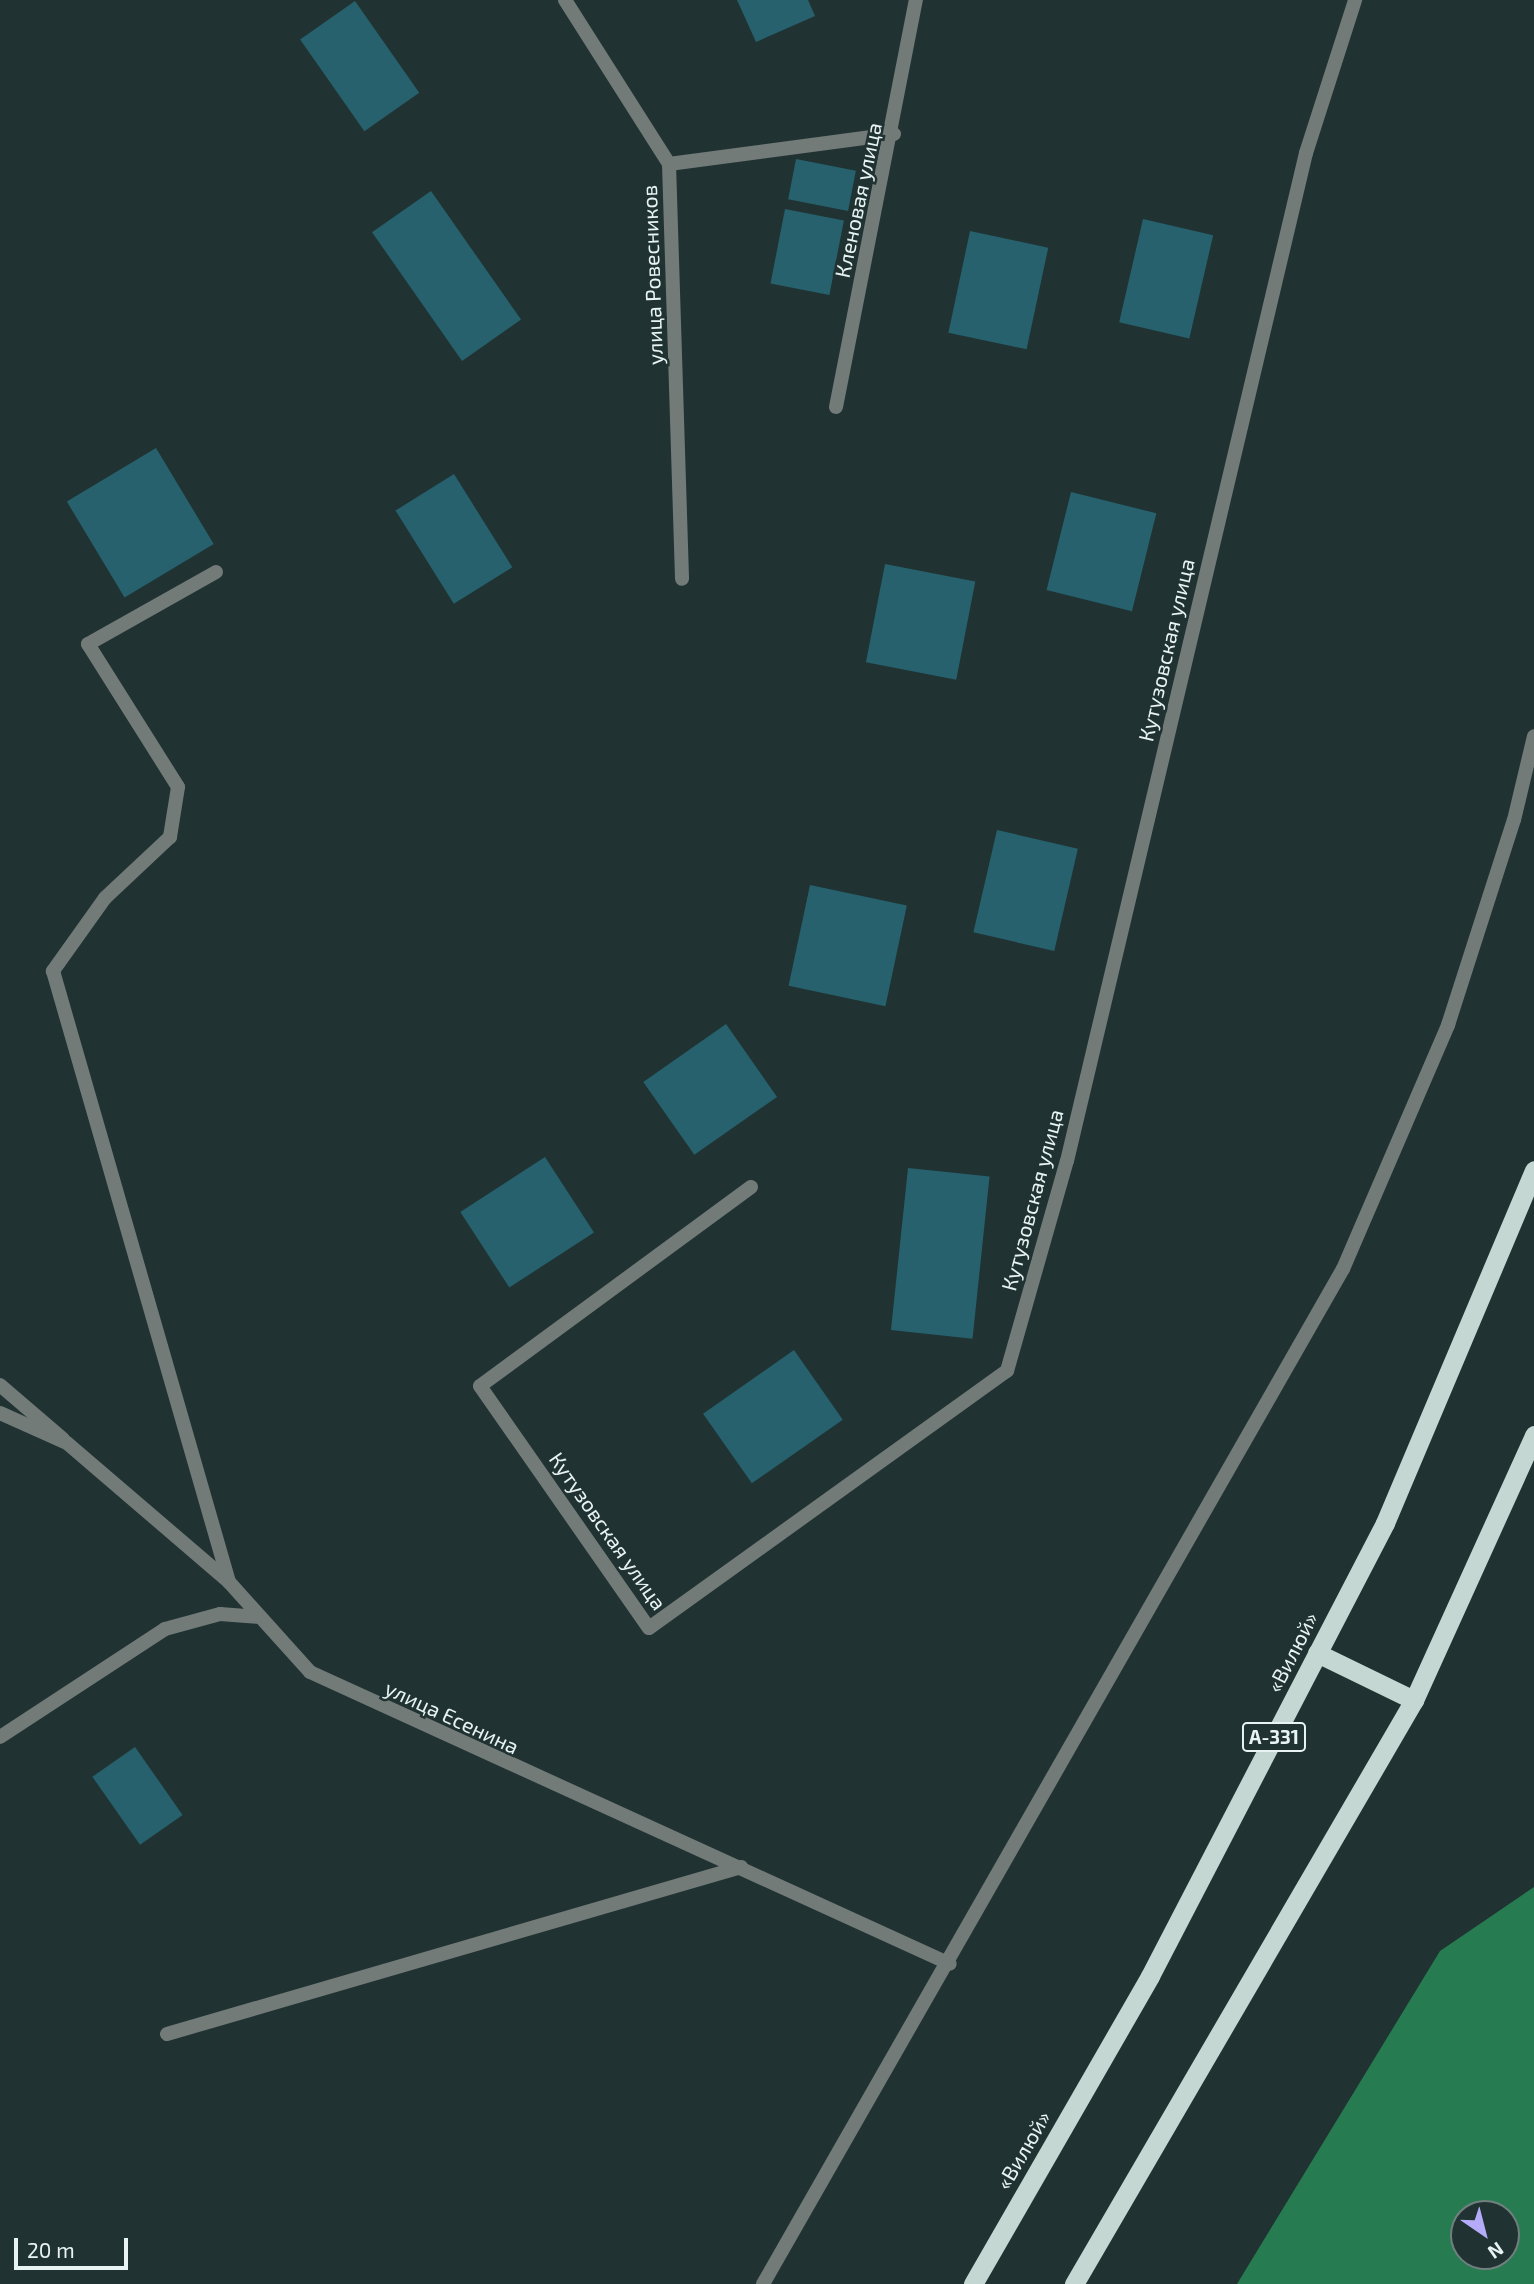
<!DOCTYPE html>
<html>
<head>
<meta charset="utf-8">
<style>
	body { margin:0 }
	#map { position:relative; width:1534px; height:2284px; overflow:hidden; background:#203332; font-family:"Exo 2",sans-serif }
	div>[style] { position:absolute }
	[style*='--x'] { left:calc(var(--x)*1px); top:calc(var(--y)*1px); width:calc(var(--w)*1px); rotate:calc(var(--a)*1deg) }
	.forest>* { inset:0; background:#277b50 }
	.building>* { inset:0; background:#26616d; transform-origin:0 0 }
	.service>* { height:14px; margin:-7px; padding:0 7px; transform-origin:7px; border-radius:7px; background:#737b79 }
	.minor>* { height:14px; margin:-7px; padding:0 7px; transform-origin:7px; border-radius:7px; background:#737b79 }
	.trunk>* { height:19px; margin:-9.5px; padding:0 9.5px; transform-origin:9.5px; border-radius:9.5px; background:#c4d7d2 }
	span { translate:-50% -50%; white-space:nowrap; text-align:center; line-height:1.15; -webkit-text-stroke:5px #203332; paint-order:stroke }
	.shield-label span { padding:2px 5px; background:#203332; border:2px solid; border-radius:5px; -webkit-text-stroke-width:0 }
	.shield-label { font-size:19px; color:#e8f4f3; font-weight:700 }
	.street-label { font-size:21px; color:#e8f4f3 }
	.north { position:absolute; left:1450px; top:2200px; width:70px; height:70px; box-sizing:border-box; background:#203332; border:2px solid #70807f; border-radius:50%; rotate:145deg; font-size:19px; font-weight:700; line-height:28px; text-align:center; color:#e8f4f3 }
	.north::after { content:''; display:block; margin:auto; width:24px; height:32px; background:#b4acf9; clip-path:polygon(50% 0,100% 100%,50% 72%,0 100%) }
	.scale { position:absolute; left:14px; top:2238px; width:114px; height:32px; box-sizing:border-box; border:4px solid #e8f4f3; border-top:0; padding-left:9px; font-size:21px; line-height:24px; white-space:nowrap; color:#e8f4f3; -webkit-text-stroke:5px #203332; paint-order:stroke }
</style>
</head>
<body>
<div id="map">
	<div class="forest">
		<div style="clip-path:polygon(evenodd,1534px 1887px,1534px 2284px,1237px 2284px,1440px 1951px,1534px 1887px,1464px 2214px,1506px 2214px,1506px 2256px,1464px 2256px,1464px 2214px)"></div>
	</div>
	<div class="building">
		<div style="clip-path:polygon(737px 0,808px 0,815px 16px,756px 42px)"></div>
		<div style="left:355px;top:1px;width:112px;height:67px;rotate:55deg"></div>
		<div style="left:796px;top:159px;width:61px;height:41px;rotate:11deg"></div>
		<div style="left:431px;top:191px;width:157px;height:72px;rotate:55deg"></div>
		<div style="left:785px;top:209px;width:60px;height:76px;rotate:11deg"></div>
		<div style="left:1143px;top:219px;width:72px;height:106px;rotate:13deg"></div>
		<div style="left:970px;top:231px;width:80px;height:104px;rotate:12deg"></div>
		<div style="left:156px;top:448px;width:112px;height:104px;rotate:59deg"></div>
		<div style="left:454px;top:474px;width:110px;height:69px;rotate:58deg"></div>
		<div style="left:1071px;top:492px;width:88px;height:101px;rotate:14deg"></div>
		<div style="left:885px;top:564px;width:92px;height:100px;rotate:11deg"></div>
		<div style="left:997px;top:830px;width:83px;height:105px;rotate:13deg"></div>
		<div style="left:810px;top:885px;width:99px;height:103px;rotate:12deg"></div>
		<div style="left:726px;top:1024px;width:89px;height:101px;rotate:55deg"></div>
		<div style="left:545px;top:1157px;width:90px;height:101px;rotate:57deg"></div>
		<div style="left:908px;top:1168px;width:82px;height:163px;rotate:6deg"></div>
		<div style="left:794px;top:1350px;width:85px;height:111px;rotate:55deg"></div>
		<div style="left:135px;top:1747px;width:83px;height:52px;rotate:55deg"></div>
	</div>
	<div class="service">
		<div style="--x:216;--y:572;--w:147;--a:150.6"></div>
		<div style="--x:88;--y:644;--w:169;--a:57.8"></div>
		<div style="--x:178;--y:787;--w:51;--a:99.1"></div>
		<div style="--x:170;--y:837;--w:89;--a:136.8"></div>
		<div style="--x:105;--y:898;--w:90;--a:125.5"></div>
		<div style="--x:53;--y:971;--w:636;--a:73.93"></div>
		<div style="--x:0;--y:1385;--w:83;--a:40.6"></div>
		<div style="--x:0;--y:1737;--w:197;--a:-33.2"></div>
		<div style="--x:165;--y:1629;--w:57;--a:-15.3"></div>
		<div style="--x:220;--y:1614;--w:40;--a:4.3"></div>
		<div style="--x:167;--y:2034;--w:598;--a:-16.22"></div>
	</div>
	<div class="minor">
		<div style="--x:565;--y:0;--w:194;--a:57.6"></div>
		<div style="--x:669;--y:164;--w:415;--a:88.2"></div>
		<div style="--x:669;--y:164;--w:227;--a:-7.6"></div>
		<div style="--x:836;--y:407;--w:415;--a:-78.9"></div>
		<div style="--x:751;--y:1187;--w:336;--a:143.7"></div>
		<div style="--x:480;--y:1386;--w:295;--a:55.1"></div>
		<div style="--x:649;--y:1628;--w:441;--a:-35.7"></div>
		<div style="--x:1007;--y:1371;--w:218;--a:-74.1"></div>
		<div style="--x:1067;--y:1161;--w:1036;--a:-76.66"></div>
		<div style="--x:1306;--y:153;--w:161;--a:-72.2"></div>
		<div style="--x:0;--y:1413;--w:73;--a:24.1"></div>
		<div style="--x:67;--y:1443;--w:213;--a:40.6"></div>
		<div style="--x:229;--y:1582;--w:121;--a:48"></div>
		<div style="--x:310;--y:1672;--w:703;--a:24.52"></div>
		<div style="--x:763;--y:2284;--w:1169;--a:-60.26"></div>
		<div style="--x:1343;--y:1269;--w:266;--a:-66.7"></div>
		<div style="--x:1448;--y:1025;--w:215;--a:-72.2"></div>
		<div style="--x:1514;--y:820;--w:86;--a:-76.6"></div>
	</div>
	<div class="trunk">
		<div style="--x:1317;--y:1653;--w:108;--a:25.9"></div>
		<div style="--x:973;--y:2284;--w:355;--a:-60.1"></div>
		<div style="--x:1150;--y:1976;--w:510;--a:-62.58"></div>
		<div style="--x:1385;--y:1523;--w:383;--a:-67.1"></div>
		<div style="--x:1074;--y:2284;--w:676;--a:-59.79"></div>
		<div style="--x:1414;--y:1700;--w:291;--a:-65.6"></div>
	</div>
	<div class="shield-label">
		<span style="left:1274px;top:1737px">А-331</span>
	</div>
	<div class="street-label">
		<span style="left:858px;top:200px;rotate:-78deg">Кленовая улица</span>
		<span style="left:652px;top:275px;rotate:-92deg">улица Ровесников</span>
		<span style="left:1166px;top:650px;rotate:-77deg">Кутузовская улица</span>
		<span style="left:1032px;top:1200px;rotate:-75deg">Кутузовская улица</span>
		<span style="left:608px;top:1531px;rotate:55deg">Кутузовская улица</span>
		<span style="left:1292px;top:1652px;rotate:-63deg">«Вилюй»</span>
		<span style="left:452px;top:1717px;rotate:25deg">улица Есенина</span>
		<span style="left:1023px;top:2150px;rotate:-60deg">«Вилюй»</span>
	</div>
	<div class="north">N</div>
	<div class="scale">20 m</div>
</div>
</body>
</html>
